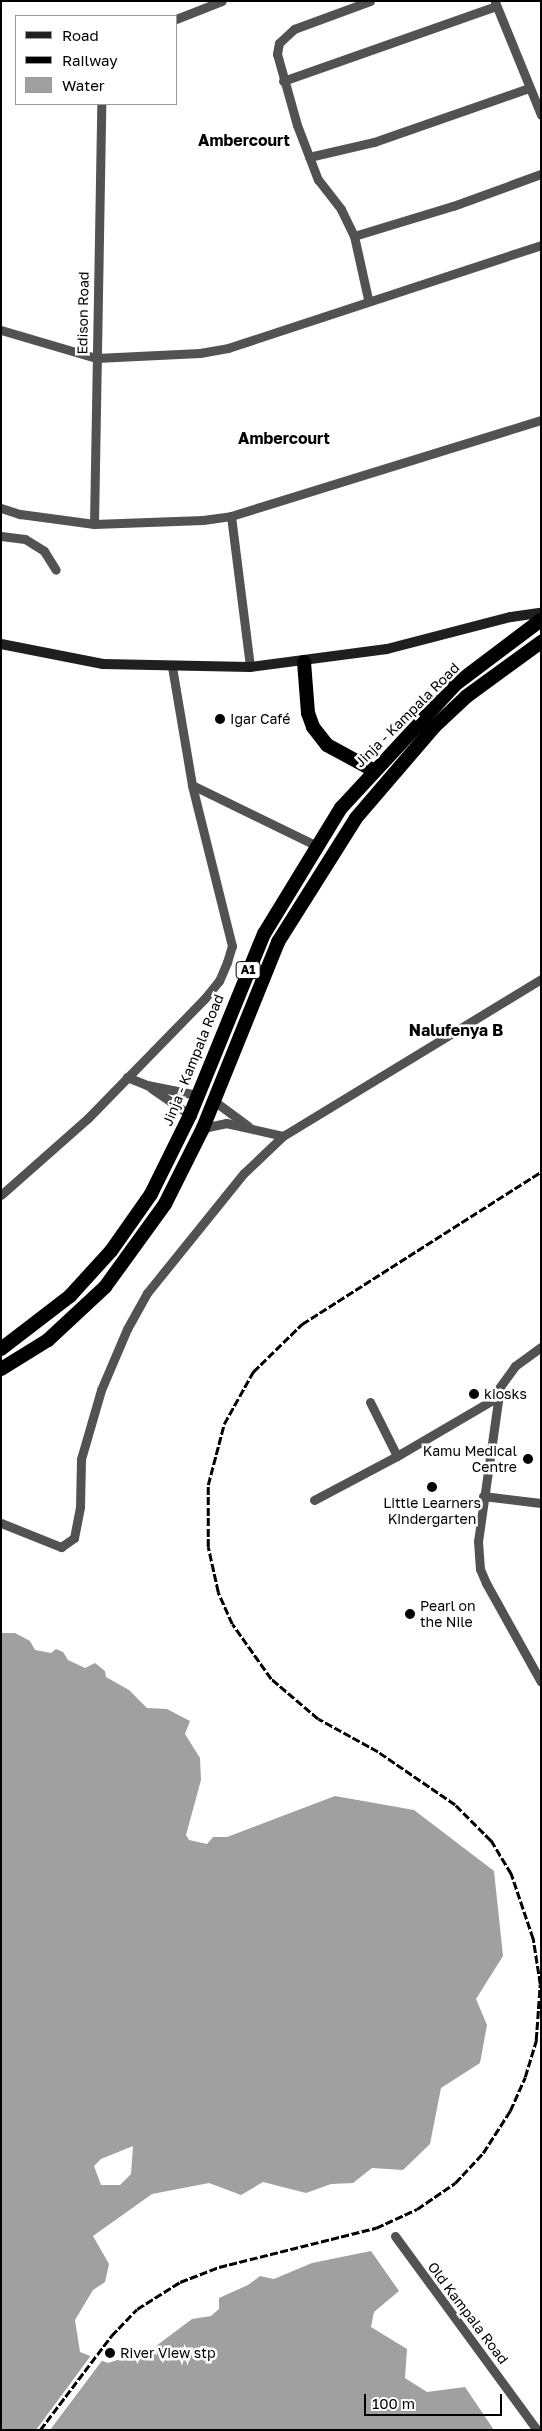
<!DOCTYPE html>
<html>
<head>
<meta charset="utf-8">
<style>
	body { margin:0 }
	#map { position:relative; width:542px; height:2431px; overflow:hidden; background:#fff; font-family:"Golos Text",sans-serif }
	div>[style] { position:absolute }
	[style*='--x'] { left:calc(var(--x)*1px); top:calc(var(--y)*1px); width:calc(var(--w)*1px); rotate:calc(var(--a)*1deg) }
	.water>* { inset:0; background:#a0a0a0 }
	.pier>* { inset:0; background:#fff }
	.minor>* { height:9px; margin:-4.5px; padding:0 4.5px; transform-origin:4.5px; border-radius:4.5px; background:#525252 }
	.secondary>* { height:10px; margin:-5px; padding:0 5px; transform-origin:5px; border-radius:5px; background:#1f1f1f }
	.trunk>* { height:14px; margin:-7px; padding:0 7px; transform-origin:7px; border-radius:7px; background:#000 }
	.rail>* { height:2.5px; margin-top:-1.25px; transform-origin:0; background:repeating-linear-gradient(90deg,#000 0 8px,transparent 0 10.5px) }
	.dots>* { width:14px; height:14px; translate:-50% -50%; box-sizing:border-box; border:2px solid #fff; border-radius:50% }
	span { translate:-50% -50%; white-space:nowrap; text-align:center; line-height:1.15; -webkit-text-stroke:5px #fff; paint-order:stroke }
	.shield-label span { padding:1px 4px; background:#fff; border:1px solid; border-radius:4px; -webkit-text-stroke-width:0 }
	.shield-label { font-size:12px; color:#000; font-weight:700 }
	.street-label { font-size:14px; color:#000 }
	.poi-label { font-size:14px; color:#000 }
	.left { translate:0 -50%; text-align:left }
	.right { translate:-100% -50%; text-align:right }
	.quarter-label { font-size:16px; color:#000; font-weight:700 }
	.frame { position:absolute; inset:0; border:2px solid #000; pointer-events:none }
	.legend { position:absolute; left:15px; top:15px; width:162px; height:90px; box-sizing:border-box; background:#fff; border:1px solid #999; margin:0; padding:6px 9px; list-style:none; font-size:15px; color:#000 }
	.legend li { display:flex; align-items:center; gap:10px; height:25px }
	.legend b { width:25px; border:1px solid #999 }
	.scale { position:absolute; left:364px; top:2394px; width:138px; height:22px; box-sizing:border-box; border:2px solid #000; border-top:0; padding-left:6px; font-size:15px; line-height:18px; white-space:nowrap; color:#000; -webkit-text-stroke:4px #fff; paint-order:stroke }
</style>
</head>
<body>
<div id="map">
	<div class="water">
		<div style="clip-path:polygon(evenodd,1px 1633px,15px 1633px,30px 1641px,35px 1650px,51px 1653px,56px 1649px,63px 1652px,68px 1660px,85px 1668px,95px 1663px,105px 1671px,106px 1677px,129px 1690px,147px 1708px,167px 1709px,190px 1721px,185px 1734px,200px 1758px,201px 1780px,186px 1835px,189px 1840px,207px 1844px,213px 1837px,227px 1837px,335px 1796px,414px 1810px,494px 1871px,503px 1956px,476px 1999px,487px 2025px,480px 2063px,441px 2088px,430px 2144px,403px 2170px,372px 2168px,353px 2183px,331px 2184px,306px 2193px,263px 2182px,241px 2195px,209px 2183px,152px 2194px,93px 2236px,109px 2264px,105px 2282px,93px 2290px,75px 2320px,80px 2352px,108px 2363px,152px 2349px,192px 2319px,211px 2316px,219px 2309px,219px 2298px,248px 2285px,260px 2276px,274px 2279px,312px 2263px,371px 2251px,399px 2291px,374px 2312px,371px 2327px,407px 2349px,405px 2378px,427px 2392px,465px 2387px,494px 2430px,1px 2430px,1px 1633px,133px 2146px,131px 2174px,120px 2185px,101px 2185px,94px 2166px,101px 2159px,133px 2146px)"></div>
	</div>
	<div class="pier">
		<div style="clip-path:polygon(92px 2354px,104px 2358px,50px 2430px,36px 2430px)"></div>
	</div>
	<div class="minor">
		<div style="--x:495;--y:2;--w:122;--a:67.8"></div>
		<div style="--x:176;--y:19;--w:49;--a:-21.4"></div>
		<div style="--x:283;--y:81;--w:226;--a:-19.4"></div>
		<div style="--x:309;--y:157;--w:67;--a:-13"></div>
		<div style="--x:374;--y:142;--w:164;--a:-19.2"></div>
		<div style="--x:354;--y:236;--w:103;--a:-16.9"></div>
		<div style="--x:453;--y:206;--w:94;--a:-20"></div>
		<div style="--x:368;--y:299;--w:65;--a:-102.5"></div>
		<div style="--x:354;--y:236;--w:30;--a:-116"></div>
		<div style="--x:341;--y:209;--w:37;--a:-128"></div>
		<div style="--x:318;--y:180;--w:59;--a:-110.9"></div>
		<div style="--x:297;--y:125;--w:74;--a:-105.7"></div>
		<div style="--x:277;--y:54;--w:11;--a:-80"></div>
		<div style="--x:279;--y:43;--w:21;--a:-43"></div>
		<div style="--x:294;--y:29;--w:81;--a:-20.2"></div>
		<div style="--x:1;--y:330;--w:99;--a:16.4"></div>
		<div style="--x:96;--y:358;--w:104;--a:-2.8"></div>
		<div style="--x:200;--y:353;--w:28;--a:-10"></div>
		<div style="--x:228;--y:348;--w:330;--a:-18.2"></div>
		<div style="--x:1;--y:508;--w:20;--a:18"></div>
		<div style="--x:20;--y:514;--w:75;--a:7.7"></div>
		<div style="--x:94;--y:524;--w:109;--a:-2.1"></div>
		<div style="--x:203;--y:520;--w:28;--a:-8"></div>
		<div style="--x:231;--y:516;--w:325;--a:-17.2"></div>
		<div style="--x:231;--y:516;--w:152;--a:82.8"></div>
		<div style="--x:94;--y:524;--w:420;--a:-89"></div>
		<div style="--x:1;--y:536;--w:24;--a:7"></div>
		<div style="--x:25;--y:539;--w:22;--a:32"></div>
		<div style="--x:44;--y:551;--w:22;--a:58"></div>
		<div style="--x:192;--y:785;--w:137;--a:26"></div>
		<div style="--x:127;--y:1077;--w:22;--a:22"></div>
		<div style="--x:147;--y:1085;--w:51;--a:11.3"></div>
		<div style="--x:151;--y:1088;--w:47;--a:34.7"></div>
		<div style="--x:214;--y:1101;--w:42;--a:36.3"></div>
		<div style="--x:203;--y:1128;--w:24;--a:-12"></div>
		<div style="--x:226;--y:1123;--w:58;--a:12.8"></div>
		<div style="--x:1;--y:1195;--w:116;--a:-41.5"></div>
		<div style="--x:88;--y:1118;--w:168;--a:-45.7"></div>
		<div style="--x:205;--y:998;--w:22;--a:-51"></div>
		<div style="--x:219;--y:981;--w:21;--a:-67"></div>
		<div style="--x:227;--y:962;--w:17;--a:-73"></div>
		<div style="--x:232;--y:946;--w:166;--a:-104"></div>
		<div style="--x:192;--y:785;--w:120;--a:-99.6"></div>
		<div style="--x:541;--y:1347;--w:32;--a:144"></div>
		<div style="--x:515;--y:1366;--w:26;--a:126"></div>
		<div style="--x:500;--y:1387;--w:156;--a:98.1"></div>
		<div style="--x:478;--y:1541;--w:28;--a:86"></div>
		<div style="--x:480;--y:1569;--w:15;--a:67"></div>
		<div style="--x:486;--y:1583;--w:113;--a:60.9"></div>
		<div style="--x:370;--y:1402;--w:60;--a:63.4"></div>
		<div style="--x:483;--y:1496;--w:58;--a:6.9"></div>
		<div style="--x:314;--y:1500;--w:94;--a:-27.9"></div>
		<div style="--x:397;--y:1456;--w:117;--a:-30.3"></div>
		<div style="--x:1;--y:1523;--w:65;--a:21.8"></div>
		<div style="--x:61;--y:1547;--w:16;--a:-35"></div>
		<div style="--x:74;--y:1538;--w:32;--a:-79"></div>
		<div style="--x:80;--y:1507;--w:48;--a:-88.8"></div>
		<div style="--x:81;--y:1459;--w:72;--a:-73.8"></div>
		<div style="--x:101;--y:1390;--w:66;--a:-66.9"></div>
		<div style="--x:127;--y:1329;--w:41;--a:-60.9"></div>
		<div style="--x:147;--y:1293;--w:154;--a:-51.1"></div>
		<div style="--x:244;--y:1173;--w:54;--a:-43.5"></div>
		<div style="--x:283;--y:1136;--w:302;--a:-31.3"></div>
		<div style="--x:395;--y:2236;--w:240;--a:53.8"></div>
	</div>
	<div class="secondary">
		<div style="--x:1;--y:644;--w:104;--a:11.1"></div>
		<div style="--x:103;--y:664;--w:147;--a:1.2"></div>
		<div style="--x:250;--y:667;--w:138;--a:-7.5"></div>
		<div style="--x:387;--y:649;--w:128;--a:-14.5"></div>
		<div style="--x:511;--y:617;--w:30;--a:-8"></div>
	</div>
	<div class="trunk">
		<div style="--x:304;--y:662;--w:51;--a:85.5"></div>
		<div style="--x:308;--y:713;--w:15;--a:70"></div>
		<div style="--x:313;--y:727;--w:23;--a:52"></div>
		<div style="--x:327;--y:745;--w:52;--a:28.5"></div>
		<div style="--x:1;--y:1349;--w:87;--a:-37.5"></div>
		<div style="--x:70;--y:1296;--w:61;--a:-47.7"></div>
		<div style="--x:111;--y:1251;--w:70;--a:-54.9"></div>
		<div style="--x:151;--y:1194;--w:88;--a:-63.7"></div>
		<div style="--x:190;--y:1115;--w:196;--a:-67.8"></div>
		<div style="--x:264;--y:934;--w:148;--a:-58.6"></div>
		<div style="--x:341;--y:808;--w:169;--a:-47.2"></div>
		<div style="--x:456;--y:684;--w:106;--a:-37"></div>
		<div style="--x:1;--y:1369;--w:55;--a:-31.7"></div>
		<div style="--x:48;--y:1340;--w:78;--a:-42.9"></div>
		<div style="--x:105;--y:1287;--w:102;--a:-54.1"></div>
		<div style="--x:165;--y:1204;--w:85;--a:-63.4"></div>
		<div style="--x:203;--y:1128;--w:201;--a:-68"></div>
		<div style="--x:278;--y:942;--w:146;--a:-57.8"></div>
		<div style="--x:356;--y:818;--w:120;--a:-49.4"></div>
		<div style="--x:434;--y:727;--w:45;--a:-43.2"></div>
		<div style="--x:467;--y:696;--w:92;--a:-36.1"></div>
	</div>
	<div class="rail">
		<div style="--x:40;--y:2430;--w:118;--a:-52.9"></div>
		<div style="--x:111;--y:2336;--w:37;--a:-46"></div>
		<div style="--x:137;--y:2309;--w:51;--a:-32.1"></div>
		<div style="--x:180;--y:2282;--w:42;--a:-21"></div>
		<div style="--x:219;--y:2267;--w:162;--a:-14"></div>
		<div style="--x:376;--y:2228;--w:45;--a:-24.9"></div>
		<div style="--x:417;--y:2209;--w:46;--a:-34.4"></div>
		<div style="--x:455;--y:2183;--w:41;--a:-47"></div>
		<div style="--x:483;--y:2153;--w:50;--a:-57.3"></div>
		<div style="--x:510;--y:2111;--w:37;--a:-66"></div>
		<div style="--x:525;--y:2077;--w:39;--a:-73"></div>
		<div style="--x:536;--y:2040;--w:56;--a:-85.9"></div>
		<div style="--x:540;--y:1984;--w:46;--a:-98.8"></div>
		<div style="--x:533;--y:1939;--w:69;--a:-108.7"></div>
		<div style="--x:511;--y:1874;--w:39;--a:-121"></div>
		<div style="--x:491;--y:1841;--w:51;--a:-135"></div>
		<div style="--x:455;--y:1805;--w:93;--a:-145.5"></div>
		<div style="--x:378;--y:1752;--w:68;--a:-151.2"></div>
		<div style="--x:318;--y:1719;--w:62;--a:-139.6"></div>
		<div style="--x:271;--y:1679;--w:67;--a:-125.3"></div>
		<div style="--x:232;--y:1624;--w:35;--a:-114"></div>
		<div style="--x:218;--y:1592;--w:46;--a:-102.5"></div>
		<div style="--x:208;--y:1547;--w:62;--a:-90"></div>
		<div style="--x:208;--y:1485;--w:63;--a:-75.3"></div>
		<div style="--x:224;--y:1424;--w:60;--a:-60.9"></div>
		<div style="--x:253;--y:1372;--w:69;--a:-44.4"></div>
		<div style="--x:302;--y:1324;--w:283;--a:-32.5"></div>
	</div>
	<div class="dots">
		<div style="left:220px;top:719px;background:#000"></div>
		<div style="left:474px;top:1394px;background:#000"></div>
		<div style="left:528px;top:1459px;background:#000"></div>
		<div style="left:432px;top:1487px;background:#000"></div>
		<div style="left:410px;top:1614px;background:#000"></div>
		<div style="left:110px;top:2353px;background:#000"></div>
	</div>
	<div class="shield-label">
		<span style="left:248px;top:970px">A1</span>
	</div>
	<div class="street-label">
		<span style="left:83px;top:313px;rotate:-89deg">Edison Road</span>
		<span style="left:407px;top:715px;rotate:-45deg">Jinja - Kampala Road</span>
		<span style="left:193px;top:1060px;rotate:-68deg">Jinja - Kampala Road</span>
		<span style="left:468px;top:2313px;rotate:53deg">Old Kampala Road</span>
	</div>
	<div class="poi-label">
		<span class="left" style="left:230px;top:719px">Igar Café</span>
		<span class="left" style="left:484px;top:1394px">kiosks</span>
		<span class="right" style="left:517px;top:1459px">Kamu Medical<br>Centre</span>
		<span style="left:432px;top:1511px">Little Learners<br>Kindergarten</span>
		<span class="left" style="left:420px;top:1614px">Pearl on<br>the Nile</span>
		<span class="left" style="left:120px;top:2353px">River View stp</span>
	</div>
	<div class="quarter-label">
		<span style="left:244px;top:140px">Ambercourt</span>
		<span style="left:284px;top:438px">Ambercourt</span>
		<span style="left:456px;top:1030px">Nalufenya B</span>
	</div>
	<div class="frame"></div>
	<ul class="legend">
	<li><b style="height:6px;background:#1f1f1f"></b>Road</li>
	<li><b style="height:6px;background:#000"></b>Railway</li>
	<li><b style="height:14px;background:#a0a0a0"></b>Water</li>
	</ul>
	<div class="scale">100 m</div>
</div>
</body>
</html>
